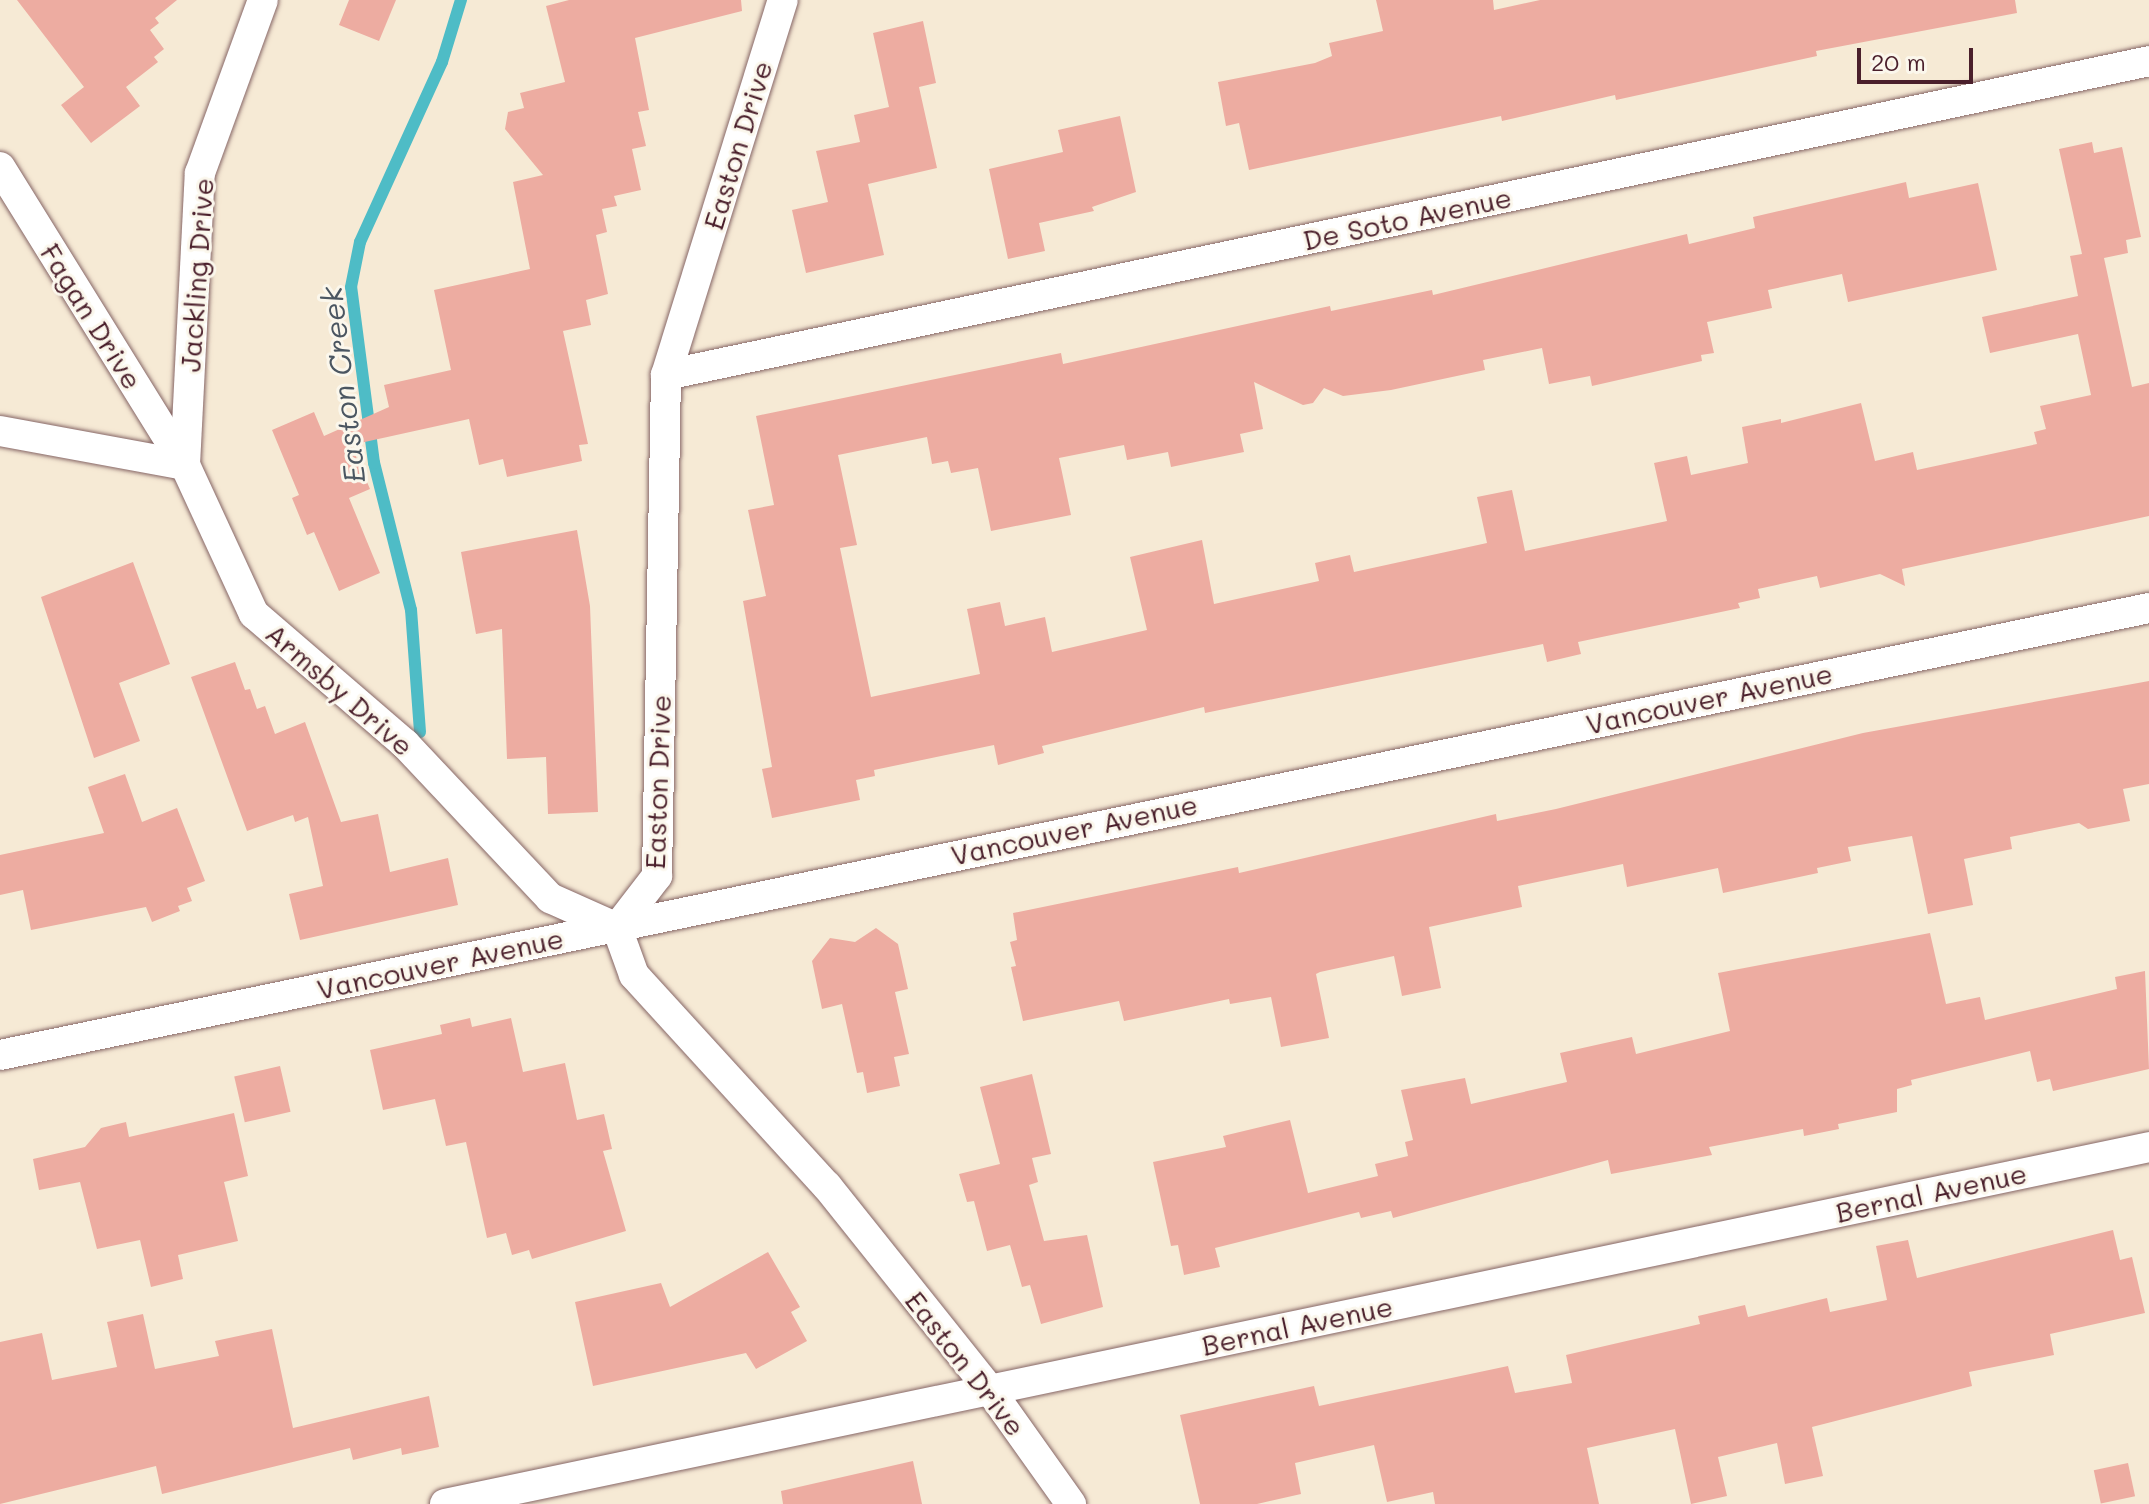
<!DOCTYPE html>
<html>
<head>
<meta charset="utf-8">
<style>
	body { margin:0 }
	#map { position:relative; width:2149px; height:1504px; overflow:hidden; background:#f6ead5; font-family:Mali,sans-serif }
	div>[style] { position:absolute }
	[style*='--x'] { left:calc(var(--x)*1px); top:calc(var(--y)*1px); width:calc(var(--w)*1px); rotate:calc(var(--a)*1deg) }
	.stream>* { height:12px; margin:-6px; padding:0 6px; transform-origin:6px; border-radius:6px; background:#4ebcc6 }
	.building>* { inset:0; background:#edaca1; transform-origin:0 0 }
	.roads { filter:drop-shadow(0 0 2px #866666) drop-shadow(0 0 2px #866666) }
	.minor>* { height:30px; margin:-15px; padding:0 15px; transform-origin:15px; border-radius:15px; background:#fff }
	span { translate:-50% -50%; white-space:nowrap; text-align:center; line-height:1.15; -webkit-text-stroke:6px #fbf7ec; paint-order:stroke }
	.street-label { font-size:28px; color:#4a1f2b }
	.water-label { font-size:30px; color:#4b5661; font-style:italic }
	.scale { position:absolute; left:1857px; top:48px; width:116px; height:36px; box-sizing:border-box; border:4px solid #4a1f2b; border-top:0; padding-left:10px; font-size:24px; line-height:28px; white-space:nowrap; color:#4a1f2b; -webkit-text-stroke:6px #fbf7ec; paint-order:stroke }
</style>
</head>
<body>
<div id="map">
	<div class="stream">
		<div style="--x:420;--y:732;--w:122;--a:-94.2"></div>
		<div style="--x:411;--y:610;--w:152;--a:-104.1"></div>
		<div style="--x:374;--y:463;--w:177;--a:-97.4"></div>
		<div style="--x:351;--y:287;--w:46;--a:-78.7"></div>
		<div style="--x:360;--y:242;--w:198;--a:-65.5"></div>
		<div style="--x:442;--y:62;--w:65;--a:-73"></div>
	</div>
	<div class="building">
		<div style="clip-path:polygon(17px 0,177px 0,155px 18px,159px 23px,150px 30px,164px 49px,154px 57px,158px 62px,126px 87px,140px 106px,91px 143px,61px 105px,84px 87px)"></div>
		<div style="clip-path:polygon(349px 0,396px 0,379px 41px,339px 25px)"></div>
		<div style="clip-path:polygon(569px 0,741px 0,742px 11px,635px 38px,649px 110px,638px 112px,646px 146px,632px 149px,641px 190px,614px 196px,617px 206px,602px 209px,607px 232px,596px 235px,608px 294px,586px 300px,591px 325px,563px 331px,588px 444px,579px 445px,582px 461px,507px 477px,503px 459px,479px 465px,469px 419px,351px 445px,370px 489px,349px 498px,380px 573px,339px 591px,314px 532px,307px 535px,292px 498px,299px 495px,272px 430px,314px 412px,324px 436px,389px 407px,384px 385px,451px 370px,434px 290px,530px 269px,513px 182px,543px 175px,505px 129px,508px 112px,524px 108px,520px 93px,565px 82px,546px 6px)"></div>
		<div style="clip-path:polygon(1376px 0,1493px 0,1494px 10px,1540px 0,2015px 0,2017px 13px,1816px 51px,1817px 56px,1616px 100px,1615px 95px,1502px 121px,1501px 116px,1249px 170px,1239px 123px,1226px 126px,1218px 82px,1315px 63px,1332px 56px,1329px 43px,1383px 31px)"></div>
		<div style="clip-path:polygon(923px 21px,936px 83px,919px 87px,937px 168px,868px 184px,884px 255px,806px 273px,792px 210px,828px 202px,816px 151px,860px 142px,854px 115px,889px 107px,873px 33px)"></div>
		<div style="clip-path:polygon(1120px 116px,1136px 192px,1092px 207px,1094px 211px,1039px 223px,1045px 251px,1008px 259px,989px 169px,1063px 152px,1058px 130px)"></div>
		<div style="clip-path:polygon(2092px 142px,2094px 153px,2122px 147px,2141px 237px,2126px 240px,2128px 253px,2104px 258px,2132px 387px,2149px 383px,2149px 516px,1902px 569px,1905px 586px,1880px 574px,1820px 588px,1817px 576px,1758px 589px,1760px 598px,1738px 603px,1740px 608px,1578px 642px,1581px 654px,1547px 662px,1543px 644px,1205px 713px,1204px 707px,1042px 746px,1044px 753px,998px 765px,994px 745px,874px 770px,875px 776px,856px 780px,860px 800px,772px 818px,762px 769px,772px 767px,743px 601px,766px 596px,748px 510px,774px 505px,756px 416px,1061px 353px,1063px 364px,1330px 306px,1331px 311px,1432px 290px,1433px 295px,1687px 234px,1689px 244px,1755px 228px,1753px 217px,1906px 182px,1909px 198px,1978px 183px,1997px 270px,1848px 302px,1842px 274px,1768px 290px,1772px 308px,1707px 322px,1714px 353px,1701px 355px,1702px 361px,1592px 386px,1590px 376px,1549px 384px,1542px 348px,1483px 360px,1485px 370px,1391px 390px,1343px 396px,1324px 388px,1313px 403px,1303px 405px,1254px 382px,1263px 429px,1240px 434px,1244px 452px,1171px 467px,1168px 452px,1127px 460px,1124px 445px,1059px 458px,1071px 515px,991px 531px,978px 468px,951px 473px,948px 461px,932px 464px,927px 437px,838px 455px,857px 545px,840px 548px,871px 697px,980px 674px,967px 609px,1000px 602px,1005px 626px,1045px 617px,1052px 652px,1147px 630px,1130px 557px,1202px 540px,1214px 604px,1319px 581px,1315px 563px,1350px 555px,1354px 572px,1487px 543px,1477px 497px,1512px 490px,1525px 551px,1667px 521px,1654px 463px,1687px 456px,1691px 475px,1748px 463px,1742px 427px,1781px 419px,1781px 423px,1861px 403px,1875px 461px,1913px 452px,1917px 470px,2037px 444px,2034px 432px,2046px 429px,2040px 406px,2091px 395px,2078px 334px,1990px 353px,1982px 317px,2078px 296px,2070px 256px,2082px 254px,2059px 149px)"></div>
		<div style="clip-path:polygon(577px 530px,590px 606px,598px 812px,548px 814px,546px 757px,507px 759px,502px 629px,476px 634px,461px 552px)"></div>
		<div style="clip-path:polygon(133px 562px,170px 664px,119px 683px,140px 741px,94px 758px,41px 597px)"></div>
		<div style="clip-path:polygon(235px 662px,245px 690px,250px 689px,257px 709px,265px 706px,275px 734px,305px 722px,341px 822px,378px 814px,390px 872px,448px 858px,458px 905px,300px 940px,289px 894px,323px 886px,308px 817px,295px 822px,293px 815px,247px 831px,191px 677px)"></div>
		<div style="clip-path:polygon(2149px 681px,2149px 784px,2123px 789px,2130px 821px,2088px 829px,2079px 823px,2010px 837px,2012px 849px,1964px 859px,1973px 905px,1928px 914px,1912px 836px,1848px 847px,1851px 861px,1817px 868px,1818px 873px,1723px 893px,1718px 868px,1627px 887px,1623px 864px,1518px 886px,1522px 907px,1429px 927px,1441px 988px,1402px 996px,1394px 956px,1320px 972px,1316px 974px,1329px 1038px,1281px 1047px,1271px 997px,1230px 1004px,1229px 999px,1124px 1021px,1119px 1001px,1023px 1021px,1011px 967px,1016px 966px,1010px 942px,1017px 940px,1013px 913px,1238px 867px,1239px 873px,1496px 814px,1497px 821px,1556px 809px,1863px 733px)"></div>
		<div style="clip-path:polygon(125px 774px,142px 822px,177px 808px,205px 881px,187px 888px,192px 901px,178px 906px,180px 911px,152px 922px,146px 907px,31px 930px,23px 890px,0 895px,0 855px,104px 833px,88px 787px)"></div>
		<div style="clip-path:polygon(876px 928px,898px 944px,908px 989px,895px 992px,909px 1054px,894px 1057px,900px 1086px,867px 1093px,863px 1072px,857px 1073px,842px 1004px,822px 1009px,812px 961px,830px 938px,855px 942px)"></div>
		<div style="clip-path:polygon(1930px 933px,1946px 1004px,1980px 997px,1985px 1020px,2117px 989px,2115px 977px,2145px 971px,2149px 1069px,2053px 1091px,2050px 1079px,2037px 1082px,2030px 1051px,1911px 1080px,1912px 1085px,1897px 1089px,1897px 1112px,1838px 1124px,1839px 1129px,1804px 1136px,1803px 1129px,1709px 1147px,1712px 1155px,1611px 1174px,1608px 1160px,1393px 1218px,1391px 1211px,1361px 1218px,1359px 1212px,1215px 1248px,1220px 1267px,1184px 1275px,1178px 1245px,1171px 1246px,1153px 1162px,1226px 1147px,1223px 1136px,1290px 1120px,1308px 1193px,1378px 1176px,1375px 1164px,1408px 1156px,1405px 1142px,1413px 1140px,1401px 1090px,1465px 1078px,1471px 1104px,1567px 1082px,1560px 1053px,1632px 1037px,1636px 1054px,1730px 1031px,1718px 973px)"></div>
		<div style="clip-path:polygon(470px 1018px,472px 1027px,511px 1018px,523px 1072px,565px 1063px,577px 1120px,604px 1114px,612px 1149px,603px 1151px,626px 1231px,532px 1259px,529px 1250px,512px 1255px,506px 1233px,487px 1238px,466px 1142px,446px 1146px,435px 1099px,383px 1110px,370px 1050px,442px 1034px,440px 1025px)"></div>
		<div style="left:280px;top:1066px;width:47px;height:47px;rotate:77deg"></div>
		<div style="clip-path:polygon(1032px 1074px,1051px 1154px,1032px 1158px,1038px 1182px,1029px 1185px,1044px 1241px,1087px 1235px,1103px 1307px,1041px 1324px,1030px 1285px,1022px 1287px,1010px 1245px,987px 1251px,974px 1201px,967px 1202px,959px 1174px,1000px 1164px,980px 1087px)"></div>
		<div style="clip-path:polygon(234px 1113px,248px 1176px,224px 1182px,238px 1241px,178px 1255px,183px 1279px,151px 1287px,140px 1240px,97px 1249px,80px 1182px,39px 1190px,33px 1159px,85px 1147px,101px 1128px,126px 1122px,129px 1137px)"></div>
		<div style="clip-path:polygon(2113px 1230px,2120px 1260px,2132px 1257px,2145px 1313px,2050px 1334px,2054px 1355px,1969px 1372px,1972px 1386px,1812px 1427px,1823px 1476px,1785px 1484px,1777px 1443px,1718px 1457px,1727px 1496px,1691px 1504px,1675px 1429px,1587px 1448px,1599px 1504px,1435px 1504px,1433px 1492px,1387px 1502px,1374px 1445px,1295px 1463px,1301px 1494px,1257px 1504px,1200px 1504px,1180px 1415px,1314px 1386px,1319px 1406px,1508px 1366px,1515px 1393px,1572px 1383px,1566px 1355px,1700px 1324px,1698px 1316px,1745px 1305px,1748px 1317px,1827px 1298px,1830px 1312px,1887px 1300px,1876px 1246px,1908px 1240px,1917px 1278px)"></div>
		<div style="clip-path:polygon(768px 1252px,800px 1307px,791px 1312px,807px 1341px,756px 1369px,746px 1353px,593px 1386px,575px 1302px,661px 1283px,670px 1307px)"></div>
		<div style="clip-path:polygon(143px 1314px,155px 1369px,219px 1356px,215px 1341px,272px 1329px,293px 1428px,429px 1396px,439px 1447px,402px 1455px,401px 1448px,353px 1460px,350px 1448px,162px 1494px,156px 1466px,0 1504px,0 1342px,42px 1333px,52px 1380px,117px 1367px,107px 1322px)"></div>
		<div style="clip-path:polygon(913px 1461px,922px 1504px,783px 1504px,781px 1491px)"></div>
		<div style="left:2128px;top:1463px;width:34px;height:35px;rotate:78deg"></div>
	</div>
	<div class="roads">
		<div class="minor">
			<div style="--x:0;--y:167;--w:351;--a:58.2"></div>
			<div style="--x:666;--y:375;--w:1516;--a:-11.95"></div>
			<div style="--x:0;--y:431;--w:188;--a:10.4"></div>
			<div style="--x:185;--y:465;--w:164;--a:65.2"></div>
			<div style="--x:254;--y:614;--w:199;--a:40.7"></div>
			<div style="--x:405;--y:744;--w:212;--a:46.7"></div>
			<div style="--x:550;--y:898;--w:73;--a:24.1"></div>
			<div style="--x:185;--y:465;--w:292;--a:-87.1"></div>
			<div style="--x:200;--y:173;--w:184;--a:-70"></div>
			<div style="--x:617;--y:928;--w:66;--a:-52.4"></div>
			<div style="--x:657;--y:876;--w:501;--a:-88.97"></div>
			<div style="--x:666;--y:375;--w:393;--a:-72.7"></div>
			<div style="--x:617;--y:928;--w:50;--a:70.1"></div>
			<div style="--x:634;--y:975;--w:286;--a:47.6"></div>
			<div style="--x:827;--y:1186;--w:261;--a:51.4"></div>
			<div style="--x:990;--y:1390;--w:140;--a:54.6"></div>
			<div style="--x:0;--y:1055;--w:2195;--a:-11.75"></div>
			<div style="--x:445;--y:1504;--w:1741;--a:-11.83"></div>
		</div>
	</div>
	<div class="street-label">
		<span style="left:737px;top:145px;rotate:-73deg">Easton Drive</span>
		<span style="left:1407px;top:218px;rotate:-12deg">De Soto Avenue</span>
		<span style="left:196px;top:275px;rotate:-86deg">Jackling Drive</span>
		<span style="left:92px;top:316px;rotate:58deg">Fagan Drive</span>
		<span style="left:340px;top:689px;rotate:41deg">Armsby Drive</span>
		<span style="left:1709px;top:698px;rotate:-12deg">Vancouver Avenue</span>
		<span style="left:657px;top:782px;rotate:-88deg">Easton Drive</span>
		<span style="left:1074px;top:829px;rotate:-12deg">Vancouver Avenue</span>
		<span style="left:440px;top:963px;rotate:-12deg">Vancouver Avenue</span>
		<span style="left:1931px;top:1192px;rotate:-12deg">Bernal Avenue</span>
		<span style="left:1297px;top:1325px;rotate:-12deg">Bernal Avenue</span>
		<span style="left:966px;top:1363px;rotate:52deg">Easton Drive</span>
	</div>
	<div class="water-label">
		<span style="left:342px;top:385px;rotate:-97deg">Easton Creek</span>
	</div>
	<div class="scale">20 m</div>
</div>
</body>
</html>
